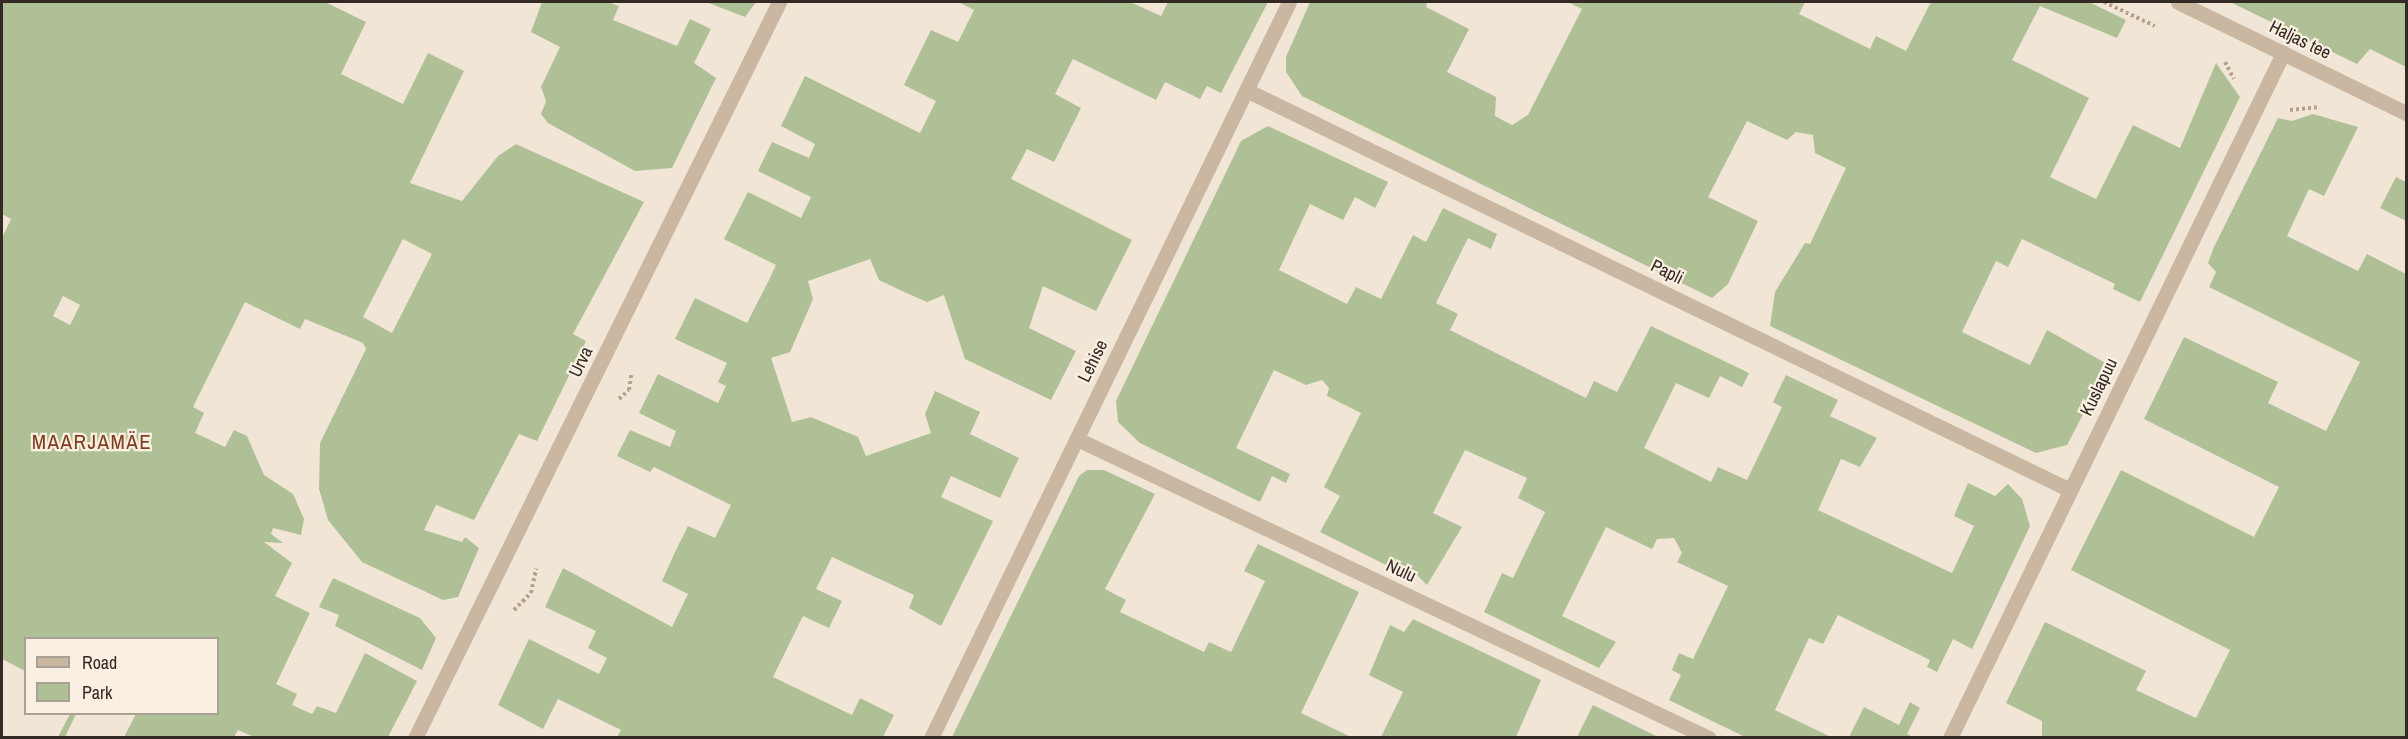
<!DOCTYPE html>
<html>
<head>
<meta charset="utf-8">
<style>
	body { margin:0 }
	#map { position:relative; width:2408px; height:739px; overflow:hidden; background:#f1e6d6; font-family:"Archivo Narrow",sans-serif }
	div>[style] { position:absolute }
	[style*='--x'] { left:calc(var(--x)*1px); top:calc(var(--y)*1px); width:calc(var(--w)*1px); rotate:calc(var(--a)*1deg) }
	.green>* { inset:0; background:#afc096 }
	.path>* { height:4px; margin-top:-2px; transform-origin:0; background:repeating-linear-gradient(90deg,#b5a18c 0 3px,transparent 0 6px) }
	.minor>* { height:15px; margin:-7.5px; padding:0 7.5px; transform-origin:7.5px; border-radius:7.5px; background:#c9b7a2 }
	span { translate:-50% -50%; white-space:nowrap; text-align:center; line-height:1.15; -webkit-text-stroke:4.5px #f9f0e2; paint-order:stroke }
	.street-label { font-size:18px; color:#332a25 }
	.quarter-label { font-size:21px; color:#843c1c; letter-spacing:1.5px }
	.frame { position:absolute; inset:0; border:3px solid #332a25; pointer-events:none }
	.legend { position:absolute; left:24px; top:637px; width:195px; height:78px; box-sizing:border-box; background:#f9f0e2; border:2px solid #aaa196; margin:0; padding:8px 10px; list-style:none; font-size:18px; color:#332a25 }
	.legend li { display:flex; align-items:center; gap:12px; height:30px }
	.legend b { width:30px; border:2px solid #aaa196 }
</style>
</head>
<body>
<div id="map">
	<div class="green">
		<div style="clip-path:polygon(evenodd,2px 2px,325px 2px,366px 22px,341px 74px,403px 104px,428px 53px,464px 71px,410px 183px,462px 201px,498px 156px,516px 144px,644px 202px,573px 334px,586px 341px,537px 441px,519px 434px,474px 520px,436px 505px,424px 530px,462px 542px,465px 537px,479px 548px,458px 597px,443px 600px,362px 562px,328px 520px,319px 489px,320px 443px,366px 349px,363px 343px,305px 319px,300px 329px,245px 302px,193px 407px,204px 413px,195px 433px,225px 447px,234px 430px,247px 436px,264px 475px,293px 494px,304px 519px,301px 535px,273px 528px,271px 534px,283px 543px,264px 542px,292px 563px,275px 596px,310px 613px,276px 684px,297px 694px,292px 705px,312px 714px,317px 706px,336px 713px,365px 653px,417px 681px,388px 737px,254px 737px,238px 730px,234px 737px,124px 737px,136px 714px,218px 714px,218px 638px,26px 638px,25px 671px,2px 659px,2px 238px,11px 219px,2px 214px,2px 2px,403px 239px,432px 254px,392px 333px,363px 317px,403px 239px,2px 2px,63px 296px,80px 305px,70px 325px,53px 316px,63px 296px)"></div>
		<div style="clip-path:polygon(542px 2px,608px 2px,619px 6px,613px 20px,677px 46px,690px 19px,711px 29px,694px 63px,716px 78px,672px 168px,635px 171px,548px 123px,541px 114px,546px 101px,541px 87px,560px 47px,531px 32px)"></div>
		<div style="clip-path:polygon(706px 2px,756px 2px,745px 17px)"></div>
		<div style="clip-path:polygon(958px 2px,1130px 2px,1161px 16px,1168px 2px,1268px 2px,1221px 93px,1207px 86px,1200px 99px,1165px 82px,1156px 100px,1073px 59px,1055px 94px,1081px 108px,1054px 162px,1027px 149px,1011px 179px,1132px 240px,1096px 311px,1043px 286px,1029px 328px,1076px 351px,1051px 400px,965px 359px,944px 295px,927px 302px,902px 291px,879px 280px,870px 259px,808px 281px,813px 299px,790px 352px,771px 358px,792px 422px,811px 417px,858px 437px,866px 456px,931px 433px,925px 414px,935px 391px,980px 412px,970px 434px,1019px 458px,1000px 498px,951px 476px,941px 497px,993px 521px,941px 626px,909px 608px,914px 595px,832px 557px,816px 589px,842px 601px,829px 628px,803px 616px,773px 677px,852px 715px,860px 698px,894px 715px,883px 737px,617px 737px,621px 730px,558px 699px,543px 729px,498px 705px,529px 639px,599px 674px,607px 658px,588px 648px,596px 631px,545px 607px,563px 568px,672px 627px,688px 594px,662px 581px,675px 552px,688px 526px,715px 538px,731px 505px,654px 467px,650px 472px,617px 456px,630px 430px,670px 447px,676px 431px,639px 413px,658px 374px,718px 403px,726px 386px,718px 382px,727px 363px,675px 339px,695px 298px,747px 323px,767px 284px,776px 265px,724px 239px,748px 192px,801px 218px,811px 197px,758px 171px,772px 142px,809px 158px,815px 144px,781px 126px,805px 76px,920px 133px,936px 101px,904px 85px,931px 30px,958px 42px,974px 10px)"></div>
		<div style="clip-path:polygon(1310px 2px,1427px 2px,1426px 7px,1469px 29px,1447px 72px,1496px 97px,1495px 116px,1512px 125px,1528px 115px,1582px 9px,1568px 2px,1805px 2px,1799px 14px,1870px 49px,1876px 36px,1906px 51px,1931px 2px,2089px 2px,2126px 20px,2117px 38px,2040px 6px,2012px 60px,2089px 98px,2050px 177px,2096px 199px,2133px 125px,2180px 148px,2216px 63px,2240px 97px,2140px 302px,2113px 289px,2115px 284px,2022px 239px,2008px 267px,1996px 261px,1962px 332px,2030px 365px,2047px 330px,2109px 365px,2067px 445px,2036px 453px,1770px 326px,1775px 292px,1805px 243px,1810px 244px,1846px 168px,1815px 153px,1813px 135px,1796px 132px,1787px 140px,1747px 121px,1708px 197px,1758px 221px,1728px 284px,1712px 298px,1302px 96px,1286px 72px,1286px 57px)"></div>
		<div style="clip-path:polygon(2230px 2px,2406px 2px,2406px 67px,2370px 49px,2357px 64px)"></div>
		<div style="clip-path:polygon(2313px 114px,2358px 127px,2324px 196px,2309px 189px,2287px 236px,2358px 271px,2367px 254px,2406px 274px,2406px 737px,2042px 737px,2042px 721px,2006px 703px,2045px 622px,2146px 671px,2136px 690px,2196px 718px,2230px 650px,2071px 570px,2121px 470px,2254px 537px,2279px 487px,2144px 419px,2184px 337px,2278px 382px,2268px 403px,2326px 431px,2360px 362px,2209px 287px,2216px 272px,2208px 263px,2214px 247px,2278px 118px,2292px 121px)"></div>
		<div style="clip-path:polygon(1268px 126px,1388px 182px,1375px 208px,1355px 197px,1343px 220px,1310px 204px,1279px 270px,1347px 304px,1356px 287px,1381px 299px,1413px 235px,1426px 242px,1443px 208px,1497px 234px,1491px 249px,1468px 238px,1436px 303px,1458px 314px,1450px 330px,1586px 398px,1594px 381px,1617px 392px,1651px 326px,1749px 373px,1742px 387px,1720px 376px,1709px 398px,1676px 383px,1644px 448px,1711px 482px,1718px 467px,1747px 480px,1782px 407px,1773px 402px,1786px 375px,1838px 400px,1830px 416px,1877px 438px,1860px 467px,1841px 459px,1818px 510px,1952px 573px,1974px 526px,1954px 516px,1968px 483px,1995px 496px,2008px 484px,2022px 499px,2030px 526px,1972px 649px,1953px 639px,1937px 672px,1927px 667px,1930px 660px,1838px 615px,1823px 644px,1809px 638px,1775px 710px,1831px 737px,1745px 737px,1669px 700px,1681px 675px,1672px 670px,1679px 653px,1693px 659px,1728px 586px,1677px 562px,1682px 553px,1674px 538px,1657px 539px,1652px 549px,1606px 527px,1562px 616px,1616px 642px,1599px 668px,1484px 612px,1502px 573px,1513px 578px,1545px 512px,1518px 498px,1527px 478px,1465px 450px,1433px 513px,1462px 527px,1427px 585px,1413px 571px,1402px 573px,1320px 532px,1340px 496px,1324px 487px,1361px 413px,1327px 396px,1329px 388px,1322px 380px,1306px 385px,1274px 370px,1236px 448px,1290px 474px,1286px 483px,1272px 476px,1260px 502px,1140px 443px,1118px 422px,1116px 401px,1241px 141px)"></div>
		<div style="clip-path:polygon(2396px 177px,2406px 182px,2406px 221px,2380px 208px)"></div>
		<div style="clip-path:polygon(1087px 470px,1104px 470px,1155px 494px,1105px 589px,1126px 600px,1120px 612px,1204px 652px,1209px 642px,1231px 652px,1265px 581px,1244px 571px,1258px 544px,1359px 592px,1301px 713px,1351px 737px,952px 737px,1079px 476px)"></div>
		<div style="clip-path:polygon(333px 578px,420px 618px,436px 638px,422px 670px,335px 626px,339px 615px,319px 607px)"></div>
		<div style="clip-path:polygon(1413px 619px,1541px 680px,1516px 737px,1381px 737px,1403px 692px,1369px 675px,1390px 625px,1404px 632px)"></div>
		<div style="clip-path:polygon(1910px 702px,1920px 708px,1907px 734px,1913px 737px,1849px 737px,1864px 707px,1899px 725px)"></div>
		<div style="clip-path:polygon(1593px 705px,1658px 737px,1577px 737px)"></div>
		<div style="clip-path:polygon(70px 714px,76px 714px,65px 737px,58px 737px)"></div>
	</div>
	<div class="path">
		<div style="--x:2104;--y:2;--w:56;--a:25.2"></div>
		<div style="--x:2225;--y:62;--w:19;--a:62"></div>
		<div style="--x:2290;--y:110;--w:27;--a:-6"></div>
		<div style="--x:619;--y:399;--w:13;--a:-42"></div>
		<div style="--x:629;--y:390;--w:15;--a:-82"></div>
		<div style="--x:514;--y:610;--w:24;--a:-45"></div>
		<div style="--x:531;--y:593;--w:25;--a:-78"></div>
	</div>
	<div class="minor">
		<div style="--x:2178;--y:2;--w:254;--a:26"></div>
		<div style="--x:1246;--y:90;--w:916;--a:25.89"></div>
		<div style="--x:1077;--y:439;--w:699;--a:25.32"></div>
		<div style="--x:415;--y:738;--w:821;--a:-63.68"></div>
		<div style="--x:931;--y:738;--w:818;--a:-64.06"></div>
		<div style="--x:1950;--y:738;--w:762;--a:-64.07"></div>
	</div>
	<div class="street-label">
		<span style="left:2300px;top:40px;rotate:26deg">Haljas tee</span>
		<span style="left:1667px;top:272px;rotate:26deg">Papli</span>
		<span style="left:1093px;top:361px;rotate:-64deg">Lehise</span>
		<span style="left:581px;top:362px;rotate:-64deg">Urva</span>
		<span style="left:2099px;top:387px;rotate:-64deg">Kuslapuu</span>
		<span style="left:1401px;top:571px;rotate:25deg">Nulu</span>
	</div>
	<div class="quarter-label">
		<span style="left:92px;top:442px">MAARJAMÄE</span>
	</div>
	<div class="frame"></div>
	<ul class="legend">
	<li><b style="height:8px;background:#c9b7a2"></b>Road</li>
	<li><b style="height:16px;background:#afc096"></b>Park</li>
	</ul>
</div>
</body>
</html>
